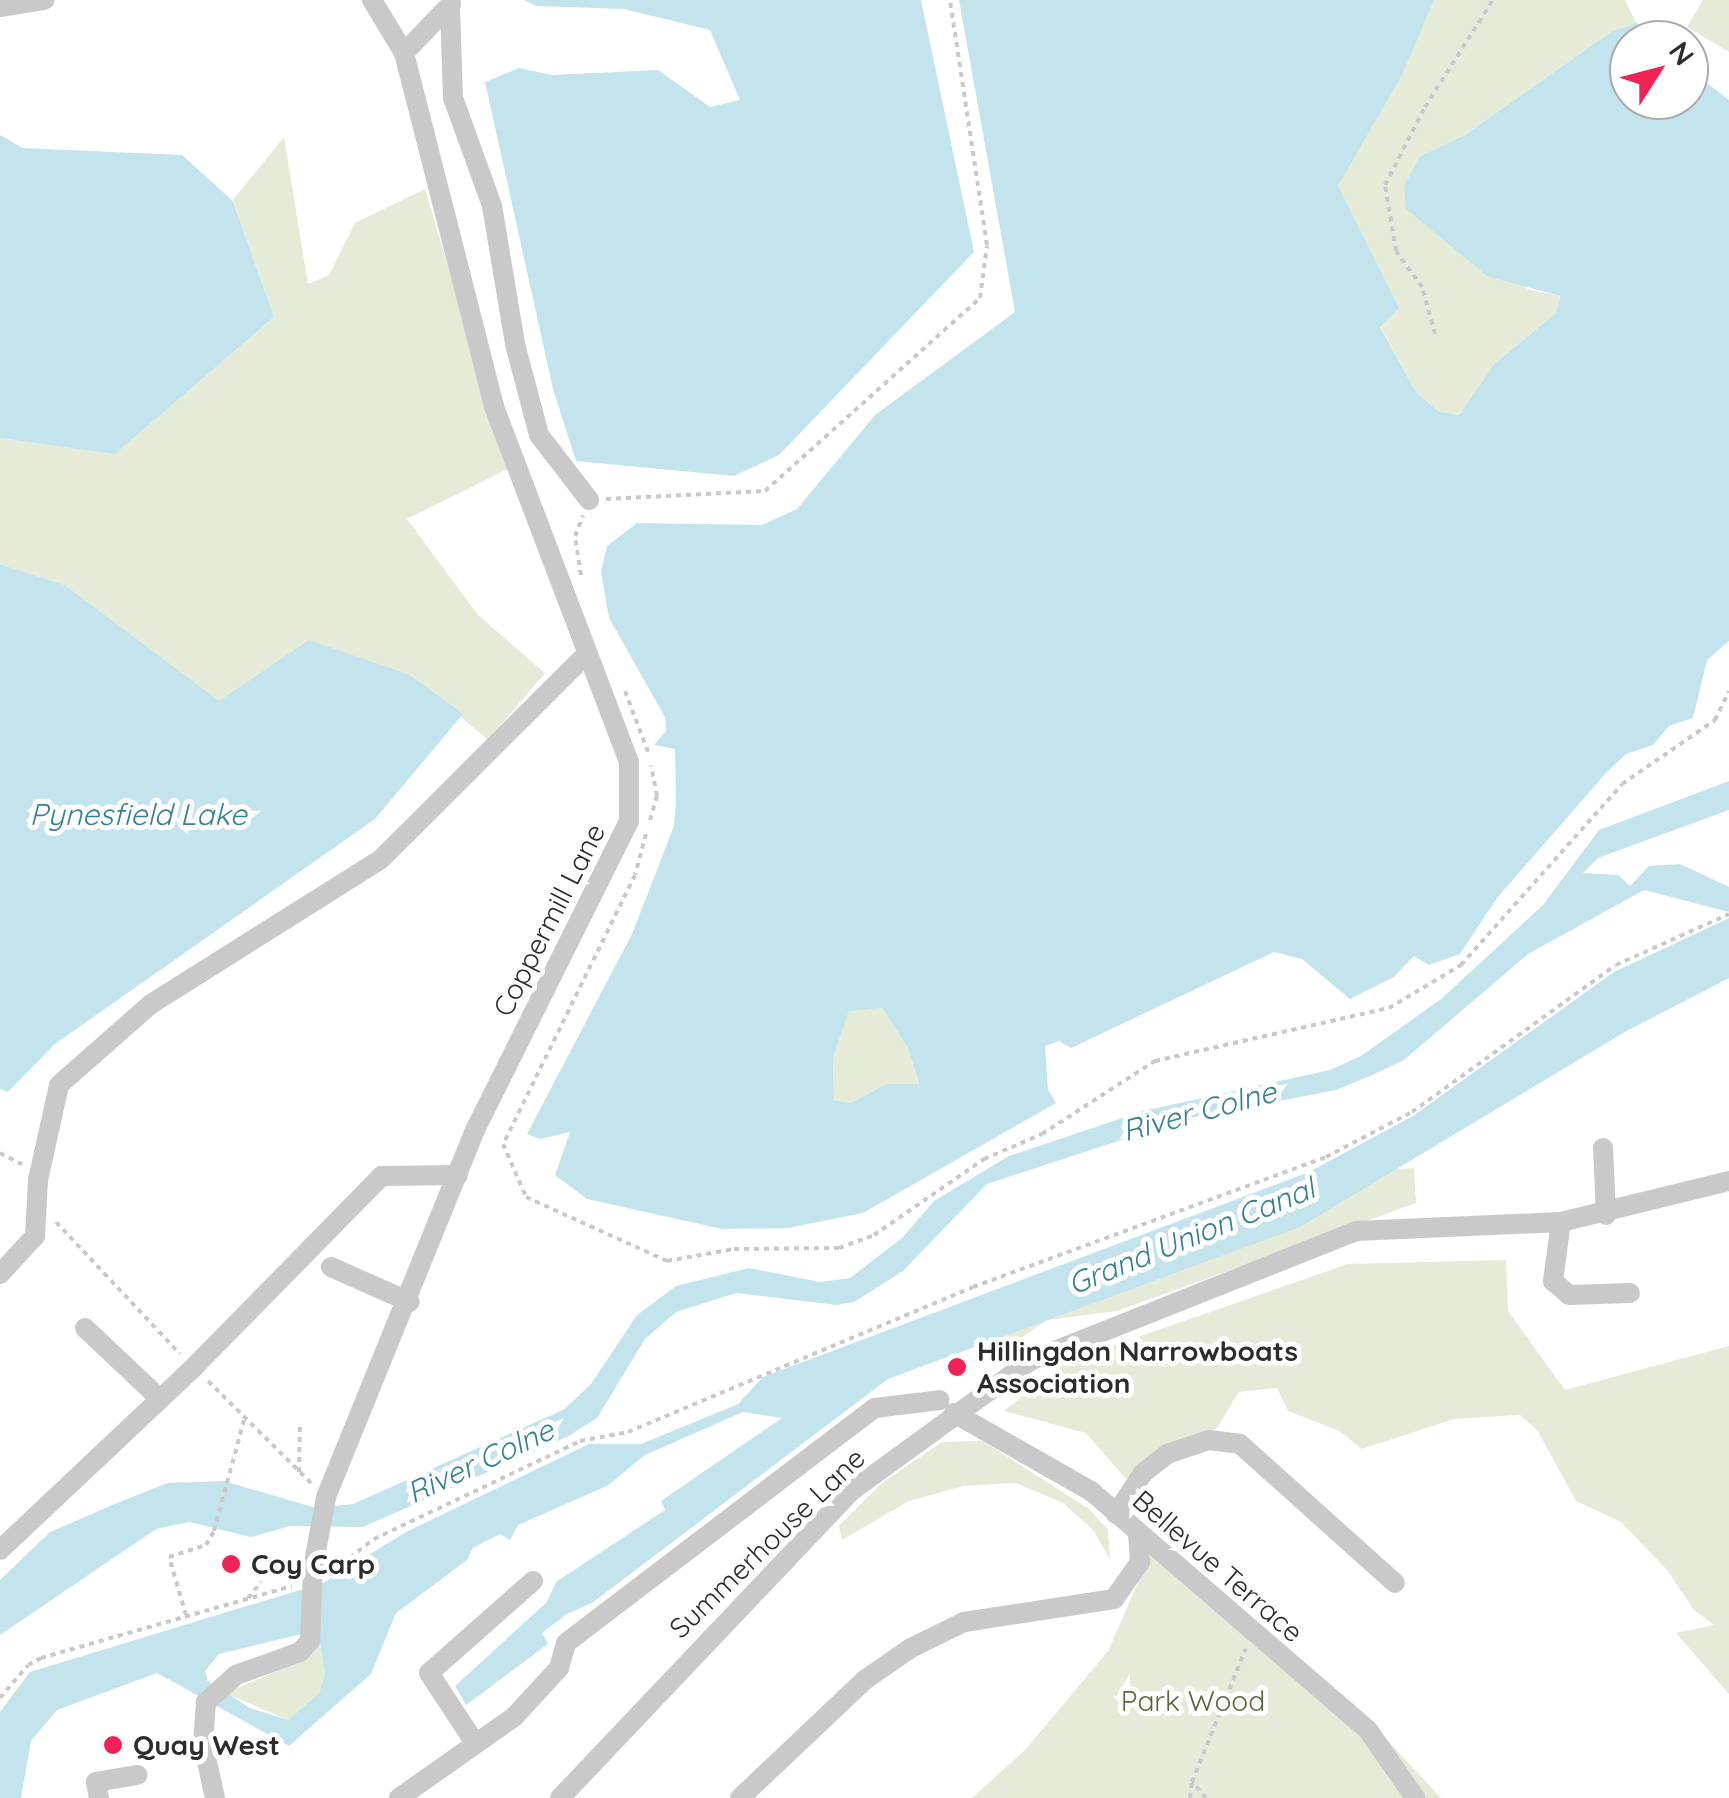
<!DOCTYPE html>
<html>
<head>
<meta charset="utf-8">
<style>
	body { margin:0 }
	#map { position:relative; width:1729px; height:1798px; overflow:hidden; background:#fff; font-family:Quicksand,sans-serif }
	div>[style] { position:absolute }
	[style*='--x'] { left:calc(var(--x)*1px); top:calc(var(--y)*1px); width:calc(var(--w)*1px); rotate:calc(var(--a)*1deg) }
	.green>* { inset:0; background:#e6ebd8 }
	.water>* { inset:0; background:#c3e4ed }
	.path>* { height:4px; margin-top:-2px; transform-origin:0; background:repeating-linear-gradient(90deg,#c9c9c9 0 5px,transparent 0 10px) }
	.minor>* { height:20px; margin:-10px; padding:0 10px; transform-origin:10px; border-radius:10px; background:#c9c9c9 }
	.minor-bridge>* { height:20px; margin:-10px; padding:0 10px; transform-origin:10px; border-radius:10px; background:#c9c9c9 }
	.dots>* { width:28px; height:28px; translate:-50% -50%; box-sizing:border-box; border:5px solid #fff; border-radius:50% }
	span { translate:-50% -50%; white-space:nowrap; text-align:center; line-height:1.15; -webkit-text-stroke:10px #fff; paint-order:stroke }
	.street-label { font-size:28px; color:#2c2c2c }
	.poi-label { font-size:28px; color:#2c2c2c; font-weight:700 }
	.left { translate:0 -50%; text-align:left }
	.park-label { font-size:28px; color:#586a37 }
	.water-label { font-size:30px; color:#368093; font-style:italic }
	.north { position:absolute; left:1609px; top:20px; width:100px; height:100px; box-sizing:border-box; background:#fff; border:2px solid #ababab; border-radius:50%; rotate:54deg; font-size:28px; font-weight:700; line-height:40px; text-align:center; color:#2c2c2c }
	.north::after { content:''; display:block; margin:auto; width:35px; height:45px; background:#f02256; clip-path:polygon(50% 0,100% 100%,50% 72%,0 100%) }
</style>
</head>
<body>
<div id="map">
	<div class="green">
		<div style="clip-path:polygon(1434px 0,1625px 0,1636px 23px,1612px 31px,1465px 135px,1420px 156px,1406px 209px,1528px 289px,1560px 296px,1556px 313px,1494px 364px,1459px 415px,1438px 411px,1416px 392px,1380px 326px,1338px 186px)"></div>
		<div style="clip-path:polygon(1703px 0,1729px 0,1729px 52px,1687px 27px)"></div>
		<div style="clip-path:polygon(284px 137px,308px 284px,329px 275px,355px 223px,425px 189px,508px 469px,407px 519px,478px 615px,545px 673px,488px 740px,410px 675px,219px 702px,65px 585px,0 564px,0 438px,116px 453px,274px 317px,233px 200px)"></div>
		<div style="clip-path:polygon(882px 1008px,908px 1048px,919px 1085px,886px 1084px,851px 1103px,834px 1100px,833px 1058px,849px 1010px)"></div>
		<div style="clip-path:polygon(1414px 1168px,1416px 1203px,1117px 1311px,1047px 1320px,992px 1358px,987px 1344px,1048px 1290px,1356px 1173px)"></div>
		<div style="clip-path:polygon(1506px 1260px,1508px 1311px,1565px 1390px,1729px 1346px,1729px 1694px,1676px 1633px,1714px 1625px,1693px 1609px,1667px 1570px,1621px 1522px,1576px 1501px,1537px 1430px,1520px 1415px,1454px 1419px,1362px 1449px,1339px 1431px,1288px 1411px,1277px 1388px,1239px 1392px,1217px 1428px,1166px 1448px,1126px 1479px,1086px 1433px,1004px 1411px,1066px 1362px,1348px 1264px)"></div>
		<div style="clip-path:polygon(983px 1441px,1089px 1509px,1108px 1530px,1110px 1560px,1094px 1531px,1063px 1503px,1016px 1483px,963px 1486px,909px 1501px,842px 1540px,839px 1526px,882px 1483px,942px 1442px)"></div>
		<div style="clip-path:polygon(1155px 1544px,1376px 1728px,1441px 1798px,972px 1798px,1026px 1749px,1108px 1651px)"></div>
		<div style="clip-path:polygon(320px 1644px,325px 1674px,319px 1693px,288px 1720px,225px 1693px,306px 1659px)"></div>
	</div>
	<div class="water">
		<div style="clip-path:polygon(524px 0,921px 0,974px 252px,779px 455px,734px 476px,576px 461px,553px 389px,485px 82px,519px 68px,552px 75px,658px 70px,710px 107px,740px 100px,710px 30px,624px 9px,536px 6px)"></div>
		<div style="clip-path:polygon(evenodd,959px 0,1434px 0,1403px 73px,1338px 186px,1399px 308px,1380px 327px,1416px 392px,1438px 411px,1459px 415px,1494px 364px,1556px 313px,1560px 296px,1487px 276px,1406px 209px,1404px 186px,1420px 156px,1465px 135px,1612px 31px,1636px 23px,1660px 33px,1663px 40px,1629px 40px,1629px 100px,1689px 100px,1689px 69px,1729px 100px,1729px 641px,1707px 660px,1693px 718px,1669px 726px,1653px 745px,1626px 754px,1606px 773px,1497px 898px,1460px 954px,1429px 965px,1414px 956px,1394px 977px,1350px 999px,1302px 959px,1274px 952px,1071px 1048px,1059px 1041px,1045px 1046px,1048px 1090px,1056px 1103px,863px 1213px,788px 1228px,722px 1229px,587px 1199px,555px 1175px,570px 1132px,540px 1139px,527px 1134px,632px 934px,674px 826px,676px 801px,675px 749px,654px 745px,666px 731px,665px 717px,609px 618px,601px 572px,607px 546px,637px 523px,762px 525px,797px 509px,875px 415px,1015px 312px,959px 0,882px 1008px,908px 1048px,919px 1084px,886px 1084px,851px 1103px,834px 1100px,833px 1058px,849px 1011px,882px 1008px)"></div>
		<div style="clip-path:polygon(0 135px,23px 148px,182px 155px,233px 201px,274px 317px,115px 454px,0 438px)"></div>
		<div style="clip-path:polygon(0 564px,65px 585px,219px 701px,309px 640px,410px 675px,463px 714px,375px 819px,55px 1044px,8px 1092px,0 1089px)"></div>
		<div style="clip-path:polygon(1729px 781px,1729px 810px,1598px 858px,1583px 873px,1618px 875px,1630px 886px,1649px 866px,1680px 864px,1729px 887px,1729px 912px,1644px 890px,1528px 954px,1404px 1060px,1375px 1074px,1336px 1090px,1185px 1119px,987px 1184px,903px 1271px,854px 1302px,836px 1305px,736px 1293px,676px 1312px,645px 1339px,597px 1418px,567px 1437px,363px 1527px,290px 1526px,251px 1537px,189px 1522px,156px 1529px,0 1635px,0 1580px,50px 1532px,110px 1506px,167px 1483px,224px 1481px,316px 1508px,353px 1504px,563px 1410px,591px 1384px,637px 1315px,676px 1286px,749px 1268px,820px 1282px,850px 1278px,902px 1238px,934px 1201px,1009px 1156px,1143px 1111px,1330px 1070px,1361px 1056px,1441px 999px,1543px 905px,1599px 830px)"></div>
		<div style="clip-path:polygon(evenodd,1729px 918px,1729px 978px,1623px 1033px,1300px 1227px,888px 1379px,592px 1603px,567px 1614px,542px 1633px,548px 1644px,466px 1705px,455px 1686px,547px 1602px,556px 1582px,665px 1510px,661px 1501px,782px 1418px,743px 1412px,645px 1455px,607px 1486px,518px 1525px,510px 1540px,500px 1534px,473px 1548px,467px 1560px,396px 1613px,371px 1674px,289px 1746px,157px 1673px,57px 1710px,31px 1741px,21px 1798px,0 1798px,0 1712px,30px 1672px,323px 1583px,406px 1532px,589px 1444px,641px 1444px,738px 1404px,763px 1377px,1309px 1172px,1413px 1116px,1614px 972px,1729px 918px,318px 1630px,325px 1674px,319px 1693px,288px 1720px,250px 1708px,208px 1681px,205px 1671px,219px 1654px,318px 1630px)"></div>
	</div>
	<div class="path">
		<div style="--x:1435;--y:334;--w:49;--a:-105.5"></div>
		<div style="--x:1422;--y:287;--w:44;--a:-125.8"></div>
		<div style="--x:1396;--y:251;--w:67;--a:-99.5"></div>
		<div style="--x:1385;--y:185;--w:88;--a:-62.9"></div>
		<div style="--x:1425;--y:107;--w:127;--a:-57.6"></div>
		<div style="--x:606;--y:499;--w:159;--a:-2.9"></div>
		<div style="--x:765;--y:491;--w:289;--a:-41.9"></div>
		<div style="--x:980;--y:298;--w:53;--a:-82.5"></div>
		<div style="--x:987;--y:245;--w:248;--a:-98.6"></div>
		<div style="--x:581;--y:575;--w:39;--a:-99"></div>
		<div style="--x:575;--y:536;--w:22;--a:-68"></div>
		<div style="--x:625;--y:691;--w:65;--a:69.3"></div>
		<div style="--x:650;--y:820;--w:25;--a:-74"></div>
		<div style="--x:657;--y:796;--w:31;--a:-101"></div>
		<div style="--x:646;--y:834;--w:42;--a:105"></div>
		<div style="--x:635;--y:875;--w:300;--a:116.1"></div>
		<div style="--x:503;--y:1144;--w:58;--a:66.5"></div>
		<div style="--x:526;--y:1197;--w:155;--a:24.4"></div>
		<div style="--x:667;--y:1261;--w:68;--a:-10.2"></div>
		<div style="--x:734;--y:1249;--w:105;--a:-0.5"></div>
		<div style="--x:839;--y:1248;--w:37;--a:-20"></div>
		<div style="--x:874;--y:1235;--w:134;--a:-34.6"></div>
		<div style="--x:984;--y:1159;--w:63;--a:-23.3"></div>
		<div style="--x:1042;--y:1134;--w:135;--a:-32.9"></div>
		<div style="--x:1155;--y:1061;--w:240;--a:-12.8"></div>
		<div style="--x:1389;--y:1008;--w:84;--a:-30.8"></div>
		<div style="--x:1461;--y:965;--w:242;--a:-48.3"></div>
		<div style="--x:1622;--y:784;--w:113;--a:-34.5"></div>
		<div style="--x:1715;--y:720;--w:32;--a:-64"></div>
		<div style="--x:0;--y:1153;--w:25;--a:27"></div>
		<div style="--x:56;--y:1222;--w:181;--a:46.8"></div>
		<div style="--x:208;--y:1381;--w:145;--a:44.7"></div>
		<div style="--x:299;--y:1472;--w:50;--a:-88.9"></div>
		<div style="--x:334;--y:1570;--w:51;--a:-37.8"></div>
		<div style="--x:374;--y:1539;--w:228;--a:-25.4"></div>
		<div style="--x:580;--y:1441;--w:49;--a:-10.6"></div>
		<div style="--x:628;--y:1432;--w:374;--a:-22.8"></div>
		<div style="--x:973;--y:1287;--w:376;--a:-20.2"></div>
		<div style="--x:1326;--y:1157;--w:97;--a:-27.6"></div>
		<div style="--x:1412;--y:1112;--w:251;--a:-35.8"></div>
		<div style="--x:1616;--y:965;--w:124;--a:-24.3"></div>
		<div style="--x:248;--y:1598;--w:21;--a:-51"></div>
		<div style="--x:186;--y:1615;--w:60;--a:-106.3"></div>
		<div style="--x:169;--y:1557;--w:39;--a:-18"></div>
		<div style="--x:206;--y:1545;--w:16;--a:-60"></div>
		<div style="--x:214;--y:1531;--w:115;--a:-74.9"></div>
		<div style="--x:0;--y:1698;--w:43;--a:-49.7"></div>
		<div style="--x:28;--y:1665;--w:15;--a:-28"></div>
		<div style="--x:41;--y:1658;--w:261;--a:-16"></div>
		<div style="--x:1190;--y:1798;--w:16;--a:-83"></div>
		<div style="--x:1206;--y:1798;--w:21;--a:-131"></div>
		<div style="--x:1192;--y:1782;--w:144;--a:-68.1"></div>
	</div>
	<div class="minor">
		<div style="--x:450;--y:5;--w:93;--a:88.2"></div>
		<div style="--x:453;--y:98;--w:115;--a:70.1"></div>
		<div style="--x:492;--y:206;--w:140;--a:80.5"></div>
		<div style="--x:515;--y:344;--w:94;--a:75.2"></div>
		<div style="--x:539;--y:435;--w:82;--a:52.4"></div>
		<div style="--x:0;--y:7;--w:45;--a:-9"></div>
		<div style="--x:404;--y:53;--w:68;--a:-46.2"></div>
		<div style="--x:1603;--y:1148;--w:67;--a:87.4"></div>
		<div style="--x:1561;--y:1222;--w:60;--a:97.7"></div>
		<div style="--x:1553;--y:1281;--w:21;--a:41"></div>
		<div style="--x:1569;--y:1295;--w:61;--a:-1.9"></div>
		<div style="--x:331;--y:1267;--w:86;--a:23.9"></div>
		<div style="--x:0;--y:1274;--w:52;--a:-47.4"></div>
		<div style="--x:35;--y:1236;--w:56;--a:-86.9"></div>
		<div style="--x:38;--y:1180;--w:97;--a:-77.5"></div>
		<div style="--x:59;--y:1085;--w:123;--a:-41.4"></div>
		<div style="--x:151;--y:1004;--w:271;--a:-32.2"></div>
		<div style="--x:380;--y:860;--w:291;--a:-44.9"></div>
		<div style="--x:85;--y:1328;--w:102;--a:43.4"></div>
		<div style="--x:954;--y:1413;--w:158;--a:29.7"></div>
		<div style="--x:1091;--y:1491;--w:366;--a:40.8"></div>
		<div style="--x:1368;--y:1730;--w:83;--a:55.3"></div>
		<div style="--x:1116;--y:1514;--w:49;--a:-56.6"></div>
		<div style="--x:1143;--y:1473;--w:31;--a:-38"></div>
		<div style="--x:1167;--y:1454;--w:44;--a:-18.4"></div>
		<div style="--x:1209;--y:1440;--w:31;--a:7"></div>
		<div style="--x:1240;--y:1444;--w:208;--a:41.9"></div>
		<div style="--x:0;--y:1550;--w:267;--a:-43.3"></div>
		<div style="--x:194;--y:1367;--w:268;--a:-45.5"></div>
		<div style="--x:382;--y:1176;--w:76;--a:-0.8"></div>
		<div style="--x:313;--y:1568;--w:72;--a:-79.6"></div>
		<div style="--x:326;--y:1497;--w:394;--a:-67.9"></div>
		<div style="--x:474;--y:1132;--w:347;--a:-63.5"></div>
		<div style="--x:629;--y:821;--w:59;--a:-90"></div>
		<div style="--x:629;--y:762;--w:381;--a:-110.8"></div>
		<div style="--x:494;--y:406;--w:364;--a:-104.3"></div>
		<div style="--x:404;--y:53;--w:62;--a:-121.1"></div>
		<div style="--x:475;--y:1743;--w:84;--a:-123.3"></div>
		<div style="--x:429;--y:1673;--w:139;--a:-41.5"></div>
		<div style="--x:99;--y:1798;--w:16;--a:-101"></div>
		<div style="--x:96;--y:1782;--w:42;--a:-9.7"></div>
		<div style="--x:215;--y:1798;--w:55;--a:-102.5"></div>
		<div style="--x:203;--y:1744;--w:42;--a:-85.9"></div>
		<div style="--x:206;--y:1702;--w:40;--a:-42"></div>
		<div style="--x:236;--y:1675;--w:68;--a:-19.8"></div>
		<div style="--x:300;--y:1652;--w:15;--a:-48"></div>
		<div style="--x:399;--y:1798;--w:141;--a:-35.2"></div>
		<div style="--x:514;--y:1717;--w:67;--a:-47.4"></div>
		<div style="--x:559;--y:1668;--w:26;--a:-74"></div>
		<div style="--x:566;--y:1643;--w:388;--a:-37.3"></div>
		<div style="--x:875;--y:1408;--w:65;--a:-7"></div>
		<div style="--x:560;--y:1798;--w:422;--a:-46.5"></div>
		<div style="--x:850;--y:1492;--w:225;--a:-36"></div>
		<div style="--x:1032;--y:1360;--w:349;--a:-21.7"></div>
		<div style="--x:1356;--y:1231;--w:205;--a:-2.5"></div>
		<div style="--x:1561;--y:1222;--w:173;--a:-13.7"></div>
		<div style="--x:740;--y:1798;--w:173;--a:-43.4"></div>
		<div style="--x:866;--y:1679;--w:55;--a:-34.6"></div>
		<div style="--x:911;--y:1648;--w:59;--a:-26.1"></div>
		<div style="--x:964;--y:1622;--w:152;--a:-8.7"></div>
		<div style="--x:1114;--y:1599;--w:45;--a:-54.9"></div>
		<div style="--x:1140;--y:1562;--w:28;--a:-94"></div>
	</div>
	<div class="minor-bridge">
		<div style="--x:310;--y:1641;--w:73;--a:-87.6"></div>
	</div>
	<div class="dots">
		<div style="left:957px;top:1367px;background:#f02256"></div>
		<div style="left:231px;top:1564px;background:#f02256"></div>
		<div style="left:113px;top:1745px;background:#f02256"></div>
	</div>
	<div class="street-label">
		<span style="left:549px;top:920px;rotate:-63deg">Coppermill Lane</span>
		<span style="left:767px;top:1543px;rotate:-44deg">Summerhouse Lane</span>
		<span style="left:1218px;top:1566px;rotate:41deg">Bellevue Terrace</span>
	</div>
	<div class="poi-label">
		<span class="left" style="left:977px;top:1367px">Hillingdon Narrowboats<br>Association</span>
		<span class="left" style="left:251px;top:1564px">Coy Carp</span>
		<span class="left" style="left:133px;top:1745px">Quay West</span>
	</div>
	<div class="park-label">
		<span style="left:1193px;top:1701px">Park Wood</span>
	</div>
	<div class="water-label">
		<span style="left:138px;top:814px">Pynesfield Lake</span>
		<span style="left:1199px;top:1111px;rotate:-15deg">River Colne</span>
		<span style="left:1191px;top:1236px;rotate:-22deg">Grand Union Canal</span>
		<span style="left:480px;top:1461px;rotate:-25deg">River Colne</span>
	</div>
	<div class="north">N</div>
</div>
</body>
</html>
